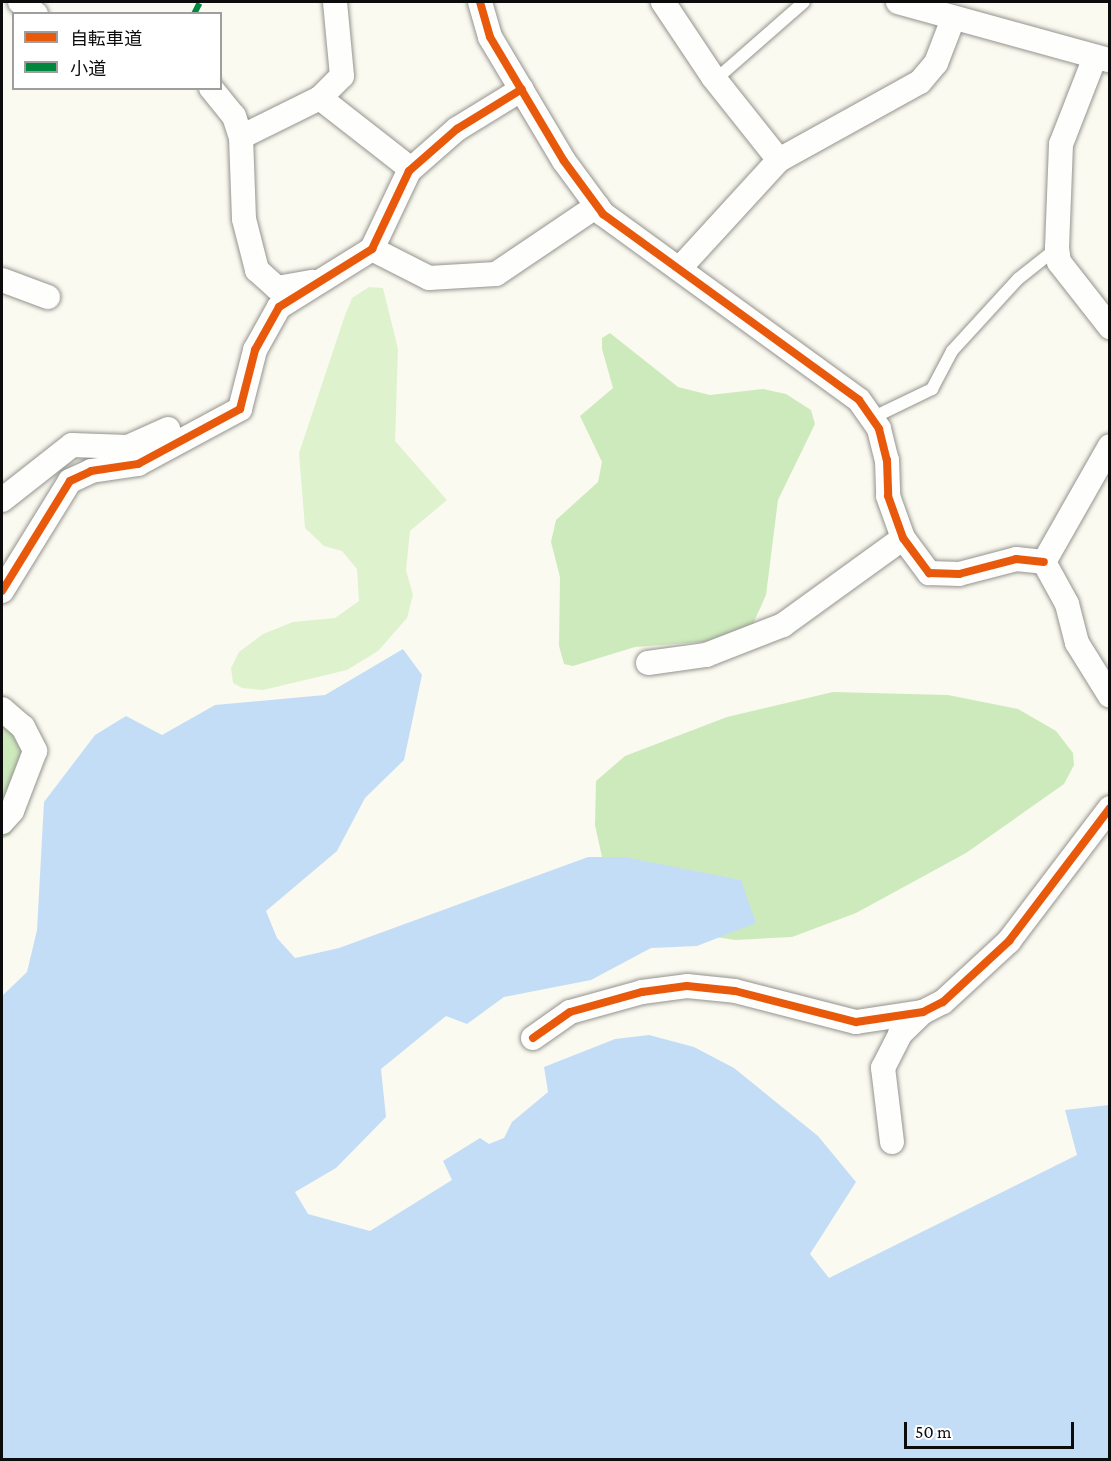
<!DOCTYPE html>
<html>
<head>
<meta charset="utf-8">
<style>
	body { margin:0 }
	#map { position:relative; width:1111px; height:1461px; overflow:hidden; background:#fbfaf0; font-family:"Crimson Pro","Noto Sans JP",serif }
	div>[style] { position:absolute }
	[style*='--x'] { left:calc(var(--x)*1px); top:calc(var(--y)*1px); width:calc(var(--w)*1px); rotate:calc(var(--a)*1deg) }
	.green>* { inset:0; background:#def2ce }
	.forest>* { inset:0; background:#cdeabc }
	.water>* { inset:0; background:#c4ddf6 }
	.roads { filter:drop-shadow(0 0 2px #94938f) drop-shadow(0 0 2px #94938f) }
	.lane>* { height:12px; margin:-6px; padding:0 6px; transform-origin:6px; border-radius:6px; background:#fefefd }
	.street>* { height:24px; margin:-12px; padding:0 12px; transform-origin:12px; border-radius:12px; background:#fefefd }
	.quiet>* { height:6px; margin-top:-3px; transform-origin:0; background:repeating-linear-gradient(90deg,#00873e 0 12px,transparent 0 18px) }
	.cycleway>* { height:8px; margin:-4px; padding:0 4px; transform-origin:4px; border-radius:4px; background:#e8590c }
	span { translate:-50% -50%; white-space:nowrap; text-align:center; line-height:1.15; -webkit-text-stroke:6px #fff; paint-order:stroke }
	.frame { position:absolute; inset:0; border:3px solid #0c0c0c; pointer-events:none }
	.legend { position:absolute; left:12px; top:12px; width:210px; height:78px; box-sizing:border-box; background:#fff; border:2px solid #9e9e9e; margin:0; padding:8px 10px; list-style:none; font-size:18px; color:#0c0c0c }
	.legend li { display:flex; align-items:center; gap:12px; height:30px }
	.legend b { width:30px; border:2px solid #9e9e9e }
	.scale { position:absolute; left:904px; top:1422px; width:170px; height:27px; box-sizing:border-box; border:3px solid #0c0c0c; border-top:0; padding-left:8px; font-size:18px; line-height:21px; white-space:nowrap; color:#0c0c0c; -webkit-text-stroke:4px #fff; paint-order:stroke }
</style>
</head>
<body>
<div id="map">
	<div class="green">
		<div style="clip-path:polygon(369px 287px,383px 288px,398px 349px,395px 441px,447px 500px,410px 531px,406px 570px,413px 595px,407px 618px,378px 651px,347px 670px,263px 690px,242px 688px,233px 683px,231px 668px,239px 652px,263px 634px,293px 622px,335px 618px,359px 601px,357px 569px,342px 551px,324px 546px,305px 528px,299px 453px,344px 318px,352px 298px)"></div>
	</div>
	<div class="forest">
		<div style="clip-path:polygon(610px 333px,678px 387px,710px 395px,763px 389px,786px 394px,811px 410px,815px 424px,778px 500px,766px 595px,752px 626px,714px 641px,635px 647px,573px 666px,564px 664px,559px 646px,560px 577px,551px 542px,556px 520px,598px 482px,602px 462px,580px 416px,613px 388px,602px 349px,602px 338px)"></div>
		<div style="clip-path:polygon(833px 692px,948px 695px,1018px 709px,1056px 731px,1073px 753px,1074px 765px,1064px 784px,966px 853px,856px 913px,792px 937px,735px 940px,683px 932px,607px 880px,595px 825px,596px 781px,625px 756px,727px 717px)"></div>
		<div style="clip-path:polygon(2px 694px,37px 734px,20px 817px,10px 835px,2px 839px)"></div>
	</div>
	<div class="water">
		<div style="clip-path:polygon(403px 649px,422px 675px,404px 760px,365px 798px,337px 851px,266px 911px,277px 938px,295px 958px,339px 948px,588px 857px,624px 857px,741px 880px,756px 923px,697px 946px,651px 948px,591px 980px,504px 997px,467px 1024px,446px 1016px,381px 1069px,386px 1117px,336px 1168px,295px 1192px,308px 1214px,370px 1231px,452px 1180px,443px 1161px,480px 1138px,489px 1144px,504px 1138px,512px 1122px,548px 1092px,544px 1067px,615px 1039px,649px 1035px,694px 1047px,734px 1068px,818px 1136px,856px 1182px,810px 1254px,829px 1278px,1077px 1155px,1065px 1110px,1109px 1105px,1109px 1459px,2px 1459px,2px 996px,27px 972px,37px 930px,44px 802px,95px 735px,126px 716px,162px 735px,215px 705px,325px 695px)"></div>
	</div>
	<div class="roads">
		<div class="lane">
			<div style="--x:715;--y:80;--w:118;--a:-41.2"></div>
			<div style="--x:872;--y:418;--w:67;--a:-25.8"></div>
			<div style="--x:932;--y:389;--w:43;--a:-62.2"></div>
			<div style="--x:952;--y:351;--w:98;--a:-47.5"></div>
			<div style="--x:1018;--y:279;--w:50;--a:-38.5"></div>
		</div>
		<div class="street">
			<div style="--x:20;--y:2;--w:20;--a:37"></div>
			<div style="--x:480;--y:2;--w:36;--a:74"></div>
			<div style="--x:490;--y:37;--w:144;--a:59.2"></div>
			<div style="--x:564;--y:161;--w:66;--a:53.7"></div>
			<div style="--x:603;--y:214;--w:316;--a:36"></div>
			<div style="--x:859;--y:400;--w:35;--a:55"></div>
			<div style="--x:879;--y:429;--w:32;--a:76"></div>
			<div style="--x:887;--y:460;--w:36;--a:88"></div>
			<div style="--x:888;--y:496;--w:45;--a:70.3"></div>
			<div style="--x:903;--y:538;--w:44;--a:53.4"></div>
			<div style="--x:929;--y:573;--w:30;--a:2"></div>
			<div style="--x:959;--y:574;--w:59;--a:-14.7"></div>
			<div style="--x:1016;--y:559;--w:28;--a:6"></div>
			<div style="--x:663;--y:2;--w:90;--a:56.3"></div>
			<div style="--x:713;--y:77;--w:106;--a:51.5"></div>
			<div style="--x:898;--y:2;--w:219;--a:15.4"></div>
			<div style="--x:1095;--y:57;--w:93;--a:111.3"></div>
			<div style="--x:1061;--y:144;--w:104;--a:92.2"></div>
			<div style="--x:1057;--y:248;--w:14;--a:82"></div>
			<div style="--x:1059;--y:262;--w:83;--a:51.9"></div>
			<div style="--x:211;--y:88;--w:36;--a:51"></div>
			<div style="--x:234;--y:116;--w:22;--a:72"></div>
			<div style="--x:241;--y:137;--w:82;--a:87.9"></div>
			<div style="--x:244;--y:219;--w:53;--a:75.7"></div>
			<div style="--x:257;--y:270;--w:27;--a:42"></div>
			<div style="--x:277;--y:288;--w:36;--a:-10"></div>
			<div style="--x:320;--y:98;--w:31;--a:-45"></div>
			<div style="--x:342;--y:76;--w:74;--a:-95.4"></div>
			<div style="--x:241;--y:137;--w:88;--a:-26.3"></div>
			<div style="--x:320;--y:98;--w:115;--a:38"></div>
			<div style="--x:372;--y:249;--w:64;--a:27"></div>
			<div style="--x:429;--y:278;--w:67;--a:-3.4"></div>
			<div style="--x:496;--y:274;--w:122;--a:-34"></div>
			<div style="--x:679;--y:269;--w:148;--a:-47.5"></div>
			<div style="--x:779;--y:160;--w:161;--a:-29"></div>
			<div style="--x:920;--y:82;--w:25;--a:-50"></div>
			<div style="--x:936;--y:63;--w:47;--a:-68.9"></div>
			<div style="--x:2;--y:280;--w:49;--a:20.3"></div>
			<div style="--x:2;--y:500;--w:89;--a:-38.2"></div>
			<div style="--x:72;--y:445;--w:56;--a:2"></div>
			<div style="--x:128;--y:447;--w:44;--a:-24.2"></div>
			<div style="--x:1044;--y:562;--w:48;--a:61.3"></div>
			<div style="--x:1067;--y:604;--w:40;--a:75.6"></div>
			<div style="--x:1077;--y:643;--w:62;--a:58.1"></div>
			<div style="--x:1044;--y:562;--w:133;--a:-60.4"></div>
			<div style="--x:2;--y:591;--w:129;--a:-58.3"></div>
			<div style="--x:70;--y:481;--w:23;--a:-25"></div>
			<div style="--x:91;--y:471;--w:48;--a:-8.5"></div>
			<div style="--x:138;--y:464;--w:116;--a:-28.3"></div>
			<div style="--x:240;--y:409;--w:61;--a:-75.7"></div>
			<div style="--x:255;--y:350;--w:49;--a:-60.8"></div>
			<div style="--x:279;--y:307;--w:110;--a:-31.9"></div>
			<div style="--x:372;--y:249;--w:86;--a:-64.6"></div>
			<div style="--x:409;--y:171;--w:64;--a:-41.2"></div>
			<div style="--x:457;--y:129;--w:76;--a:-31.6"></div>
			<div style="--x:648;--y:663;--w:59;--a:-7.9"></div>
			<div style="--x:706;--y:655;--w:83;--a:-21.3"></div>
			<div style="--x:783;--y:625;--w:148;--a:-35.9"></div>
			<div style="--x:2;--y:709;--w:28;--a:41"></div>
			<div style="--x:23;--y:727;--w:27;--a:63"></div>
			<div style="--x:35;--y:751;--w:64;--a:111"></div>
			<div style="--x:12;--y:811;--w:15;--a:132"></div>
			<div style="--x:533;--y:1038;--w:45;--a:-35.1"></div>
			<div style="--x:570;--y:1012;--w:75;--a:-15.5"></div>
			<div style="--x:642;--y:992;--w:45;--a:-7.6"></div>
			<div style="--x:687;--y:986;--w:48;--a:5.9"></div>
			<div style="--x:735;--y:991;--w:125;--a:14.4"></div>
			<div style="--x:856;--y:1022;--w:68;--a:-8.5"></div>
			<div style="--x:923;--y:1012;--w:22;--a:-27"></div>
			<div style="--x:943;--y:1002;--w:90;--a:-42.7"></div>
			<div style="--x:1009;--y:941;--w:167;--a:-52.8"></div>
			<div style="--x:892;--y:1142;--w:75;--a:-96.9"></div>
			<div style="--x:883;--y:1068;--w:38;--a:-63"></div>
			<div style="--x:900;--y:1034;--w:32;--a:-44"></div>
		</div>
	</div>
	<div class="quiet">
		<div style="--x:194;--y:14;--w:13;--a:-63"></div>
	</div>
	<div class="cycleway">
		<div style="--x:480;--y:2;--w:36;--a:74"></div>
		<div style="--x:490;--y:37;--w:144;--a:59.2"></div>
		<div style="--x:564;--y:161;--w:66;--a:53.7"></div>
		<div style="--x:603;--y:214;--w:316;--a:36"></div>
		<div style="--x:859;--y:400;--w:35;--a:55"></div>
		<div style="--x:879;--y:429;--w:32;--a:76"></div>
		<div style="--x:887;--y:460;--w:36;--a:88"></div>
		<div style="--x:888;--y:496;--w:45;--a:70.3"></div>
		<div style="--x:903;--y:538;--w:44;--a:53.4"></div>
		<div style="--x:929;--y:573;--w:30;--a:2"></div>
		<div style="--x:959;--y:574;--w:59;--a:-14.7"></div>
		<div style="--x:1016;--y:559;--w:28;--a:6"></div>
		<div style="--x:2;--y:591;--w:129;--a:-58.3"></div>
		<div style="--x:70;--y:481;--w:23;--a:-25"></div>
		<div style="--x:91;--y:471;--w:48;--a:-8.5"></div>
		<div style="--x:138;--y:464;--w:116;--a:-28.3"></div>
		<div style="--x:240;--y:409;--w:61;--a:-75.7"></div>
		<div style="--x:255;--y:350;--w:49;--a:-60.8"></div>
		<div style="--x:279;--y:307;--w:110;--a:-31.9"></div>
		<div style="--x:372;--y:249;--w:86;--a:-64.6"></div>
		<div style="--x:409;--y:171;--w:64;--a:-41.2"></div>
		<div style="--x:457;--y:129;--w:76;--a:-31.6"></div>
		<div style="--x:533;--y:1038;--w:45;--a:-35.1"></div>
		<div style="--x:570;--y:1012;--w:75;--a:-15.5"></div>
		<div style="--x:642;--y:992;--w:45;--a:-7.6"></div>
		<div style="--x:687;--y:986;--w:48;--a:5.9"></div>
		<div style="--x:735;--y:991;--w:125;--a:14.4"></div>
		<div style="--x:856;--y:1022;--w:68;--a:-8.5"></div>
		<div style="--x:923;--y:1012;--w:22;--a:-27"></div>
		<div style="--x:943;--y:1002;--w:90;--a:-42.7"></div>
		<div style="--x:1009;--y:941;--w:167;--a:-52.8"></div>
	</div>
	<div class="frame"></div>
	<ul class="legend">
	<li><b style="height:8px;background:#e8590c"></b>自転車道</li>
	<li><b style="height:8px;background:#00873e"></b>小道</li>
	</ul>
	<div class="scale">50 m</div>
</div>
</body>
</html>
